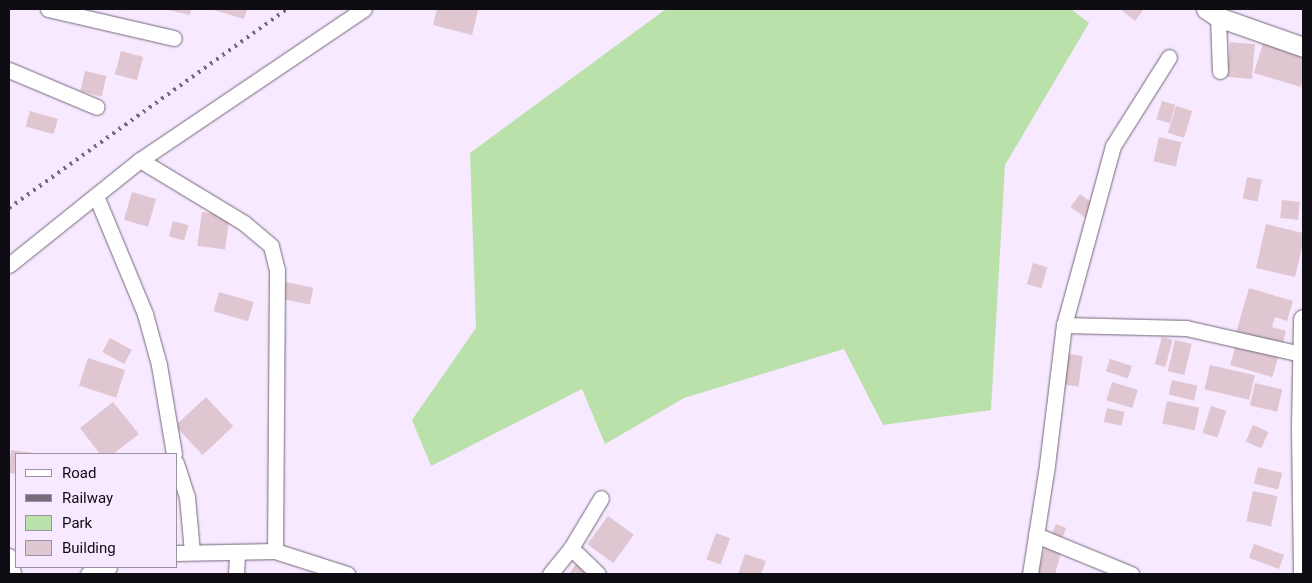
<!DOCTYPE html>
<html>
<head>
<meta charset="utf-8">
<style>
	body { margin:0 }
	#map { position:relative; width:1312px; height:583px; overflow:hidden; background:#f7e9ff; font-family:Roboto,sans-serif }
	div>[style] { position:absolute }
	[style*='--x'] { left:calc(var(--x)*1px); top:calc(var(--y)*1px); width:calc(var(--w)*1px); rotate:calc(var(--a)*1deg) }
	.green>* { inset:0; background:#bbe1ab }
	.building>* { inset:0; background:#e0c6d1; transform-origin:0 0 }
	.roads { filter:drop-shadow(0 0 1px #73677a) drop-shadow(0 0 1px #73677a) }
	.minor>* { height:15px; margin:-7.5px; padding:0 7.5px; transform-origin:7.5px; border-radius:7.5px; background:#fff }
	.tertiary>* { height:19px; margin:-9.5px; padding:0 9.5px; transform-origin:9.5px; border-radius:9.5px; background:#fff }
	.rail>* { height:4px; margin-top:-2px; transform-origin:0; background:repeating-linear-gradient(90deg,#756d7a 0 2.5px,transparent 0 7.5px) }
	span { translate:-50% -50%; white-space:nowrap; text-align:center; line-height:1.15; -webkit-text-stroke:5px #f7e9ff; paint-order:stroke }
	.frame { position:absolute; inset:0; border:10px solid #100c13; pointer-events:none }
	.legend { position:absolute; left:15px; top:453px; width:162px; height:115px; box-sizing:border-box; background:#f7e9ff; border:1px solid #9b91a1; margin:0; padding:6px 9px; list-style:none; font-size:15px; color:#100c13 }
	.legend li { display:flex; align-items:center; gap:10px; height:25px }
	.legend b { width:25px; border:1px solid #9b91a1 }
</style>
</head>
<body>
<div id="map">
	<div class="green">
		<div style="clip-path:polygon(666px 9px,1071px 9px,1089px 23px,1005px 165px,991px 410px,883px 425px,844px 349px,684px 398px,605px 444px,582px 389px,431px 466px,412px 420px,476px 328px,470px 153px)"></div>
	</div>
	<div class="building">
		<div style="clip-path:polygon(164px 9px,191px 9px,190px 15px)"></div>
		<div style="clip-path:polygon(211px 9px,247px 9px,244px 19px)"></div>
		<div style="clip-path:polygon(437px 9px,478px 10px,472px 35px,433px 25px)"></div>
		<div style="clip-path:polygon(1120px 9px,1144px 9px,1135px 21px)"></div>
		<div style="left:1230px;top:42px;width:25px;height:35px;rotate:5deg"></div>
		<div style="clip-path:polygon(1263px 43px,1303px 56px,1303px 78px,1301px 87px,1254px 73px)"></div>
		<div style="left:121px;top:51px;width:23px;height:24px;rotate:15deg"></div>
		<div style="left:85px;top:71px;width:22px;height:21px;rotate:13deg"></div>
		<div style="left:1162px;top:101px;width:14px;height:19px;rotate:17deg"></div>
		<div style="left:1176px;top:106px;width:17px;height:28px;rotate:17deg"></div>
		<div style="left:30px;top:111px;width:29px;height:16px;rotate:16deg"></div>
		<div style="left:1159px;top:137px;width:23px;height:25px;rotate:13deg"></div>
		<div style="left:1247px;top:177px;width:15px;height:22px;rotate:11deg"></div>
		<div style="left:132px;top:192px;width:25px;height:29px;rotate:16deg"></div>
		<div style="left:1080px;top:194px;width:19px;height:16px;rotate:36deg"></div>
		<div style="left:1282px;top:200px;width:18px;height:18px;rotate:6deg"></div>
		<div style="left:202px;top:212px;width:28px;height:34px;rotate:8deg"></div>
		<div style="left:173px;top:221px;width:16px;height:16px;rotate:15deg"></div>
		<div style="clip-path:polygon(1266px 224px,1303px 233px,1303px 243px,1295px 277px,1256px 268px)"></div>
		<div style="left:1033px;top:263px;width:15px;height:22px;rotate:16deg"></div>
		<div style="left:281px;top:281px;width:33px;height:17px;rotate:12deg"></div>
		<div style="clip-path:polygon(1249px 288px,1293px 301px,1287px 321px,1275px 317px,1272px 327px,1286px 331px,1282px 347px,1236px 333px)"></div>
		<div style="left:219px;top:292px;width:36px;height:20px;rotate:16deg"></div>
		<div style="left:1162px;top:337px;width:11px;height:28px;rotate:15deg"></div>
		<div style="left:110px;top:338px;width:25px;height:16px;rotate:29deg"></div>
		<div style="left:1175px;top:340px;width:17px;height:32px;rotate:13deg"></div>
		<div style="left:1237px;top:341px;width:44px;height:25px;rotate:16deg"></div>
		<div style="left:1062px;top:353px;width:21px;height:31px;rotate:8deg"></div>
		<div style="left:88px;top:358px;width:39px;height:29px;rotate:18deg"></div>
		<div style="left:1110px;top:359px;width:23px;height:13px;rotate:18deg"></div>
		<div style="left:1210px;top:365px;width:46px;height:25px;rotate:13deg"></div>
		<div style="left:1172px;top:380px;width:26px;height:15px;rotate:13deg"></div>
		<div style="left:1112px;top:382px;width:27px;height:19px;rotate:17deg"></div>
		<div style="left:1255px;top:383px;width:28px;height:23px;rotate:13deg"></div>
		<div style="left:206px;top:397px;width:40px;height:42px;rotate:47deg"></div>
		<div style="left:1167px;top:401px;width:33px;height:23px;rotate:12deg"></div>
		<div style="clip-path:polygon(113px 402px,139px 434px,113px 454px,100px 454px,80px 428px)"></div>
		<div style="left:1211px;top:406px;width:16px;height:28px;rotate:18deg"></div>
		<div style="left:1107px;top:408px;width:18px;height:14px;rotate:13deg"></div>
		<div style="left:1253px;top:425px;width:17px;height:18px;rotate:24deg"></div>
		<div style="clip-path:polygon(11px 450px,34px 453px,16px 454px,16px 474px,9px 473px)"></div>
		<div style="left:1258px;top:467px;width:25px;height:17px;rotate:14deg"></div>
		<div style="left:1253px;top:491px;width:25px;height:31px;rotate:12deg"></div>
		<div style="left:608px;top:516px;width:32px;height:35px;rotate:36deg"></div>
		<div style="left:1056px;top:524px;width:11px;height:13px;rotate:22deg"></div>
		<div style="left:716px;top:533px;width:15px;height:28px;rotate:20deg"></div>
		<div style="left:1254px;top:544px;width:32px;height:15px;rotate:20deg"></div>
		<div style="clip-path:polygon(1045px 547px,1061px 552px,1055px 574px,1037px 574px)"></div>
		<div style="clip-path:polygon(745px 554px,766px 561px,761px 574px,738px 574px)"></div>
		<div style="clip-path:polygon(576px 564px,591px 574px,569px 574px)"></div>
	</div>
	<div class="roads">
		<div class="minor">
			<div style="--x:48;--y:9;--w:129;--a:13"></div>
			<div style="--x:1218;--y:17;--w:54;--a:87.9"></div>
			<div style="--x:9;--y:70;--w:95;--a:22.8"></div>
			<div style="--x:140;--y:160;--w:122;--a:31.2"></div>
			<div style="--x:244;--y:223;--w:35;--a:40"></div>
			<div style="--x:271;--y:246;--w:25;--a:76"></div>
			<div style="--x:277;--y:270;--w:281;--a:90.4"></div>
			<div style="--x:96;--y:196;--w:128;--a:67.4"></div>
			<div style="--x:145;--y:314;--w:53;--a:74.6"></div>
			<div style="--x:159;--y:365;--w:90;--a:80.4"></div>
			<div style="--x:9;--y:265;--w:168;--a:-38.7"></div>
			<div style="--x:140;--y:160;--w:270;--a:-34"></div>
			<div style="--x:1064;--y:325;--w:122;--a:1.4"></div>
			<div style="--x:1186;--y:328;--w:118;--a:12.7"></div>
			<div style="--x:176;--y:463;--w:36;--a:72"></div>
			<div style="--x:187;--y:497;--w:55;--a:84.8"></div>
			<div style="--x:1036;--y:535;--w:103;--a:22.3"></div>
			<div style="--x:571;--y:548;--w:37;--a:44"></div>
			<div style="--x:176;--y:553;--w:99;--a:-1.2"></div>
			<div style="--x:275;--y:551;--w:76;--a:17.7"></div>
			<div style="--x:9;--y:556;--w:18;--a:77"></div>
			<div style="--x:88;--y:574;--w:22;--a:-18"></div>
			<div style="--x:236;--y:574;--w:22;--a:-87"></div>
			<div style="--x:550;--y:574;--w:33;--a:-51"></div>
			<div style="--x:571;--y:548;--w:58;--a:-59"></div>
			<div style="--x:1030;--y:574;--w:110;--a:-81.1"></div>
			<div style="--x:1047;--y:465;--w:141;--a:-83.1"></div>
			<div style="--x:1064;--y:325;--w:186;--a:-74.7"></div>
			<div style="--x:1113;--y:146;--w:105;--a:-57.8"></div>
		</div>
		<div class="tertiary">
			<div style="--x:1206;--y:9;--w:14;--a:34"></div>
			<div style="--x:1218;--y:17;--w:90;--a:19.4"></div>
			<div style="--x:1303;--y:574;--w:148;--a:-90.8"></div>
			<div style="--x:1301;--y:426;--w:107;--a:-88.9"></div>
		</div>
	</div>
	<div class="rail">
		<div style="--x:9;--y:208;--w:342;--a:-35.6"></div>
	</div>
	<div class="frame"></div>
	<ul class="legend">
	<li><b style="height:6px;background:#fff"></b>Road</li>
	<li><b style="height:6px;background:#756d7a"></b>Railway</li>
	<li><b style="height:14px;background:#bbe1ab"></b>Park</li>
	<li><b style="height:14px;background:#e0c6d1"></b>Building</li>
	</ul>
</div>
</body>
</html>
